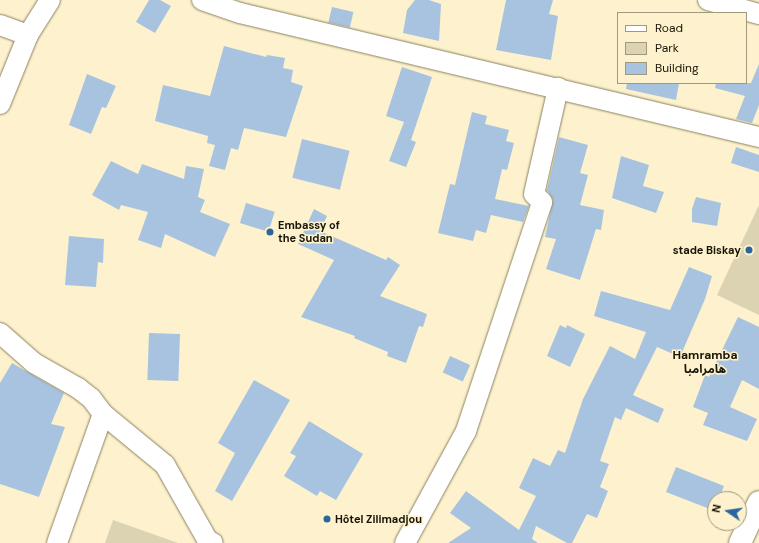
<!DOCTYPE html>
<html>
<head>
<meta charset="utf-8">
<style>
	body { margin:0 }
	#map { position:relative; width:759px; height:543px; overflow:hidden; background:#fdf2cd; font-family:"DM Sans","Noto Sans Arabic",sans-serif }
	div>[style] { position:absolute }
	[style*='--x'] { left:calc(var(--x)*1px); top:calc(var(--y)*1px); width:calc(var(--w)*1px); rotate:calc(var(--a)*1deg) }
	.green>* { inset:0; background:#dcd3b3 }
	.building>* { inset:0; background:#a8c3df; transform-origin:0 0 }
	.roads { filter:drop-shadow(0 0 1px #8b8160) drop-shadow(0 0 1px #8b8160) }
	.street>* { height:20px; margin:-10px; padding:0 10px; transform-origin:10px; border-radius:10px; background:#fff }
	.secondary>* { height:22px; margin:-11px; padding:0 11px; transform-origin:11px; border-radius:11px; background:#fff }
	.dots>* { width:11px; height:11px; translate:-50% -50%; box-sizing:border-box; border:2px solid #fdf2cd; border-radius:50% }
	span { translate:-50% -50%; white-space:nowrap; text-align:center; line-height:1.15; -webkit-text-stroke:3px #fdf2cd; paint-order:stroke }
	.poi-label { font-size:11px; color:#181407; font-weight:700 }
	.left { translate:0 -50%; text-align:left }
	.right { translate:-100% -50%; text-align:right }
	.neighbourhood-label { font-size:12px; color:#181407; font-weight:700 }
	.legend { position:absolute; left:617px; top:12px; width:130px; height:72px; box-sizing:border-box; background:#fdf2cd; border:1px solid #a1997e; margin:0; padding:5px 7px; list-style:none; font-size:12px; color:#181407 }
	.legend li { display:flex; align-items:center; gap:8px; height:20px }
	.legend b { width:20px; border:1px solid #a1997e }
	.north { position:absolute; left:707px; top:491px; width:40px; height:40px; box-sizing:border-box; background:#fdf2cd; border:1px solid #a1997e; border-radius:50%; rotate:283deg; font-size:11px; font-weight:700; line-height:16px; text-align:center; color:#181407 }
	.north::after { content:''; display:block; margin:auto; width:14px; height:18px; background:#2a659d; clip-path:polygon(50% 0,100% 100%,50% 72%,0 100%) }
</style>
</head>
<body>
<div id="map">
	<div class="green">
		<div style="clip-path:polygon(759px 205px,759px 315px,717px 295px)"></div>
		<div style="clip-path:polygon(113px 520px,178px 543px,105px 543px)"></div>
	</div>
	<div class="building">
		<div style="clip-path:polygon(149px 0,160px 0,171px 6px,155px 33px,136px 22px)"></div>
		<div style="clip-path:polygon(415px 0,429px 0,441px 4px,439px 41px,403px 33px,407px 10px)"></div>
		<div style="clip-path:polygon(506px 0,553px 0,549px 14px,558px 16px,551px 60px,496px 50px)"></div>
		<div style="left:332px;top:7px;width:22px;height:16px;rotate:13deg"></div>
		<div style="clip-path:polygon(224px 46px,266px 57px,267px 55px,285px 58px,283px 68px,293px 70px,291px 82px,303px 86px,286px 137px,244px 128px,238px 150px,231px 148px,225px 170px,209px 166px,215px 145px,207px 143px,208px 136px,155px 121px,163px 85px,210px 96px)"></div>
		<div style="clip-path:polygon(759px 64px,759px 105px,752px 123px,736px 119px,745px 96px,715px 88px,716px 83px,751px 83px)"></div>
		<div style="clip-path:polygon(402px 67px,432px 77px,411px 140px,416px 142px,406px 167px,389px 161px,404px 122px,386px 116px)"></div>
		<div style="clip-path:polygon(87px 74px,116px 86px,106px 108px,102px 107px,91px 134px,69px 125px)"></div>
		<div style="clip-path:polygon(627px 83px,679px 83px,676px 100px,626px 89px)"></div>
		<div style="clip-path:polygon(472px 112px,487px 116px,485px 124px,509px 130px,506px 141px,514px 143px,507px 170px,502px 169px,495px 199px,529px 206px,523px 222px,491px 215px,486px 233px,476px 230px,473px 241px,438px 233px,450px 184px,455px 185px)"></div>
		<div style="clip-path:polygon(559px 137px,588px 145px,580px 173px,588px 175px,580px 205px,604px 210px,601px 230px,596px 229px,580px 280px,546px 269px,556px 239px,545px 237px,553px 200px,547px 190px)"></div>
		<div style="left:302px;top:139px;width:49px;height:40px;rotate:14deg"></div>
		<div style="clip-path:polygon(736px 147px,759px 155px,759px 172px,731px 163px)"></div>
		<div style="clip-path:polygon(621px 156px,649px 165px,643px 186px,664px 192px,656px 213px,612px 198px)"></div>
		<div style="clip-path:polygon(111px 161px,138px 174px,142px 164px,184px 179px,186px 166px,204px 169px,198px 197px,205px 200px,200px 212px,230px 224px,215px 257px,165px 234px,161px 248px,138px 240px,148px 212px,121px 205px,119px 210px,92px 195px)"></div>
		<div style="clip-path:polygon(696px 197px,721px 203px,717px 226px,692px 222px,692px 209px)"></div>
		<div style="left:246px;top:203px;width:30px;height:21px;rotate:17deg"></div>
		<div style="clip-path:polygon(314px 209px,327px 216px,320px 231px,386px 260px,388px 257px,400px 265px,380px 296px,427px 314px,423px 327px,419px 326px,406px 363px,387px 356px,388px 352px,354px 338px,355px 336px,301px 317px,334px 260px,298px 244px)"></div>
		<div style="clip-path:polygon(69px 236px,104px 239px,103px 263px,98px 262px,96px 287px,65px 285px)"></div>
		<div style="clip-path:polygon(689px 267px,712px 276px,705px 299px,680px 357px,657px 347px,633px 395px,664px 409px,658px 423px,626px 408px,621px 420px,615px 417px,600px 461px,609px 464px,600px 487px,608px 491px,597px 518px,587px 514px,572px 543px,567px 543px,536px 526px,532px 539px,538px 543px,448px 543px,471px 528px,450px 513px,466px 491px,519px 530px,536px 496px,519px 488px,533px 458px,550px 466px,558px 450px,565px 453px,583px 399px,610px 346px,635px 359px,646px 332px,594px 316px,601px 291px,670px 310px)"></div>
		<div style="clip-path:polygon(738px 317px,759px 327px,759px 389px,742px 380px,730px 407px,757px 419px,747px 441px,703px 425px,708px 413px,693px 407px,705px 375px,709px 377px)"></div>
		<div style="clip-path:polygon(560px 325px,566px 328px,567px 325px,585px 334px,570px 367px,547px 356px)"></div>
		<div style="left:149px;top:333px;width:31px;height:47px;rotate:2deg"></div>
		<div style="left:450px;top:356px;width:22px;height:18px;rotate:24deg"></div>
		<div style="clip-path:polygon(12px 363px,64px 393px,51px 424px,65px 427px,39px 497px,0 484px,0 383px)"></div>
		<div style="clip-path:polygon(254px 380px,290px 400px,232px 501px,215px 491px,235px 453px,218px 443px)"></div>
		<div style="clip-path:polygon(309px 421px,363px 454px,336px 500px,320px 491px,317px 496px,284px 476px,296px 456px,290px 453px)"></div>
		<div style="clip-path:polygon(676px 467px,724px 486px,719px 499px,715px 499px,715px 511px,666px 492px)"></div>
	</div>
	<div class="roads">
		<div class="street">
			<div style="--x:202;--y:0;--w:40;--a:18.9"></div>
			<div style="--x:240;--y:13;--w:534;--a:13.44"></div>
			<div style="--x:708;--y:0;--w:53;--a:15.4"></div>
			<div style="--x:0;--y:25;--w:30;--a:20"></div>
			<div style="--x:0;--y:104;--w:74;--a:-67.9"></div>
			<div style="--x:28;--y:35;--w:41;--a:-57.8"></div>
			<div style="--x:0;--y:333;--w:45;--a:41.4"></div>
			<div style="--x:34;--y:363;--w:51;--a:29.6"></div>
			<div style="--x:78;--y:388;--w:16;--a:38"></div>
			<div style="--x:91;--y:398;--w:20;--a:53"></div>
			<div style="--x:103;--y:414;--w:80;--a:39.4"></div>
			<div style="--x:165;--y:465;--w:87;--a:60.5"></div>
			<div style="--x:208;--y:541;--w:5;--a:22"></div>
			<div style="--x:57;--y:543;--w:137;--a:-70.4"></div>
			<div style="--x:405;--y:543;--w:128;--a:-61.4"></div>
			<div style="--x:466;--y:431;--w:241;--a:-71.6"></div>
			<div style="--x:542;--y:202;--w:11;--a:-135"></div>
			<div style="--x:534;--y:194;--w:109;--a:-77.2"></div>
		</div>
		<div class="secondary">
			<div style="--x:740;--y:543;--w:45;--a:-65.1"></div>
		</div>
	</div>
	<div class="dots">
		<div style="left:270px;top:232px;background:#2a659d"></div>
		<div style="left:749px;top:250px;background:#2a659d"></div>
		<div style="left:327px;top:519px;background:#2a659d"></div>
	</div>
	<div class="poi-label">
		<span class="left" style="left:278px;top:232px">Embassy of<br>the Sudan</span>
		<span class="right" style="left:741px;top:250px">stade Biskay</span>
		<span class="left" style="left:335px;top:519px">Hôtel Zilimadjou</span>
	</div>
	<div class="neighbourhood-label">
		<span style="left:705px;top:363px">Hamramba<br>هامرامبا</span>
	</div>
	<ul class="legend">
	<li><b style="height:5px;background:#fff"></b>Road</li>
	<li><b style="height:11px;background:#dcd3b3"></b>Park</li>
	<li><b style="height:11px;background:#a8c3df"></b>Building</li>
	</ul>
	<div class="north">N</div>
</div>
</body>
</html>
